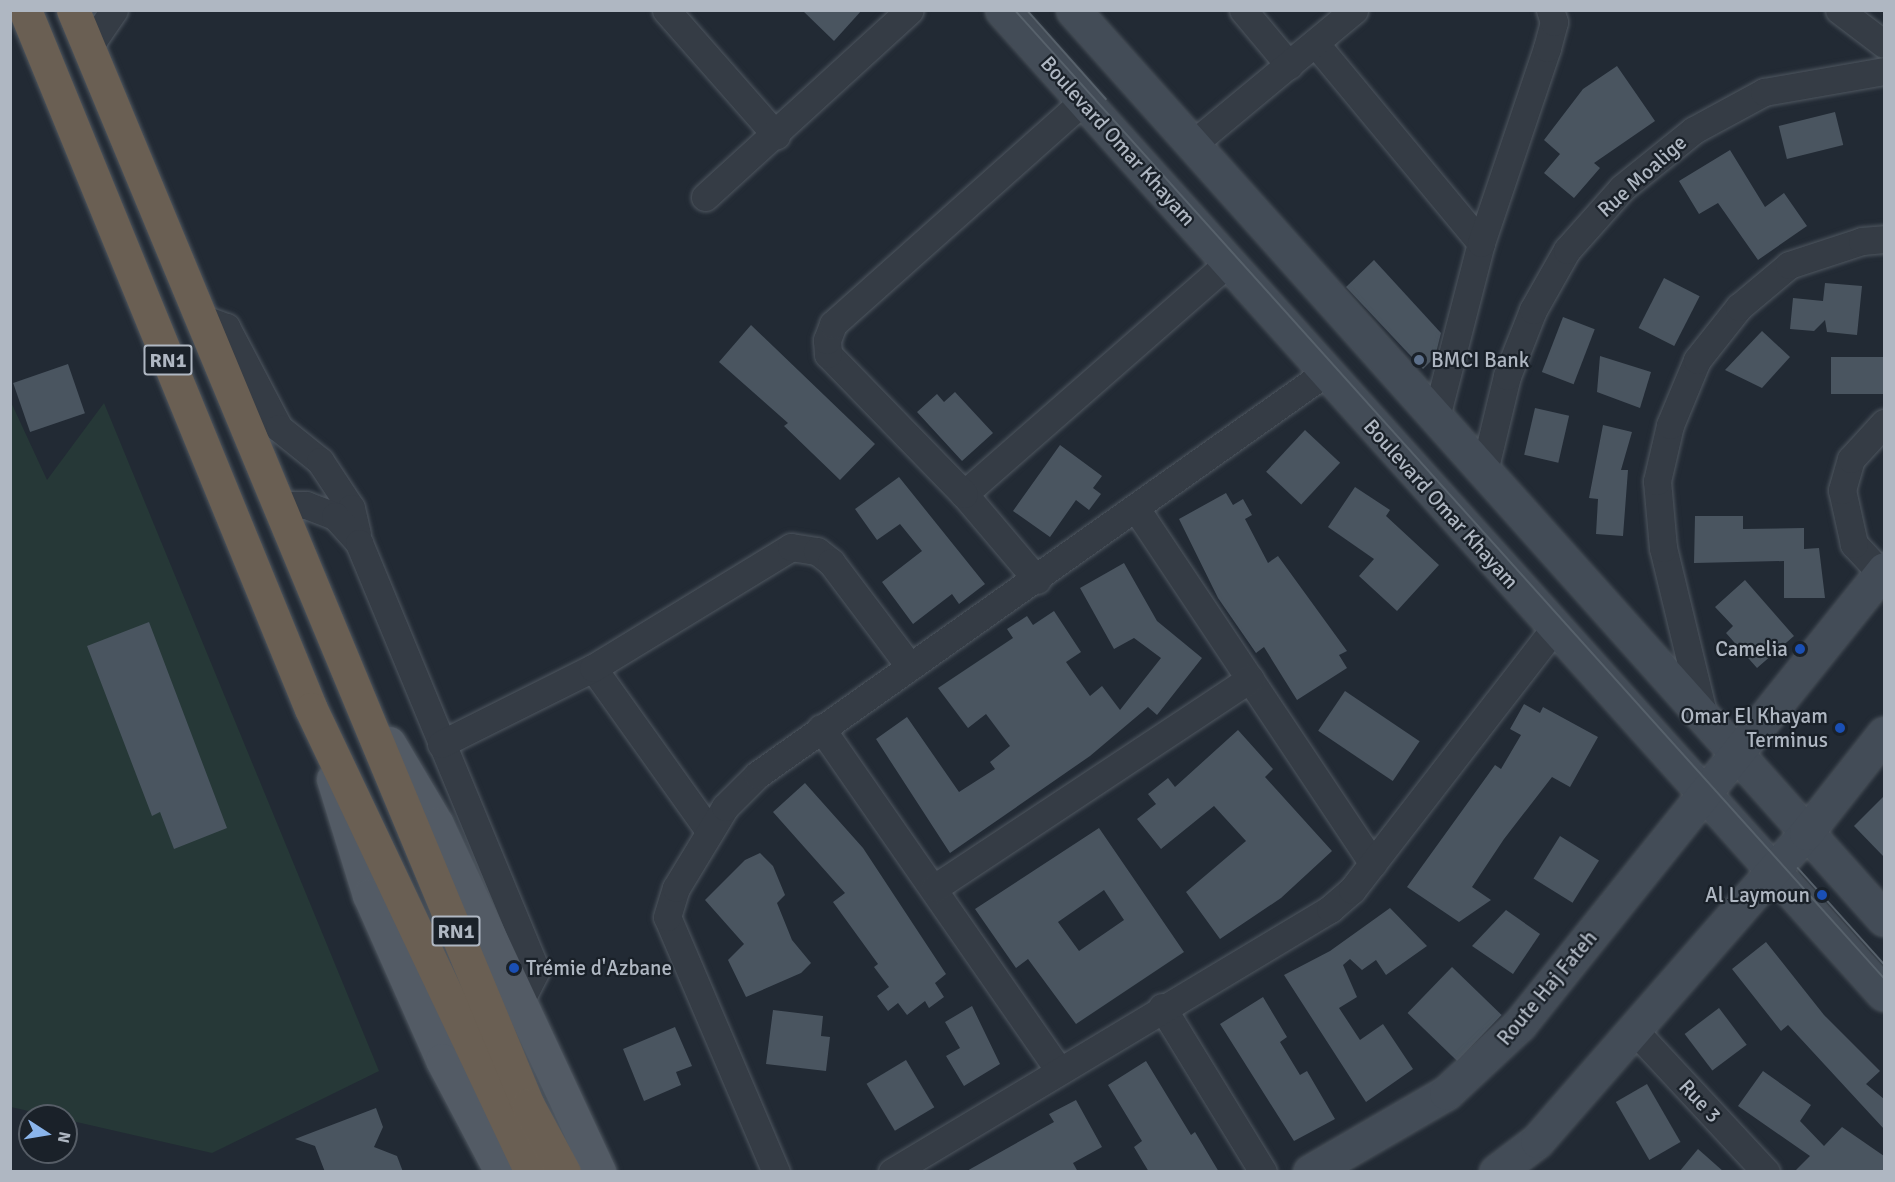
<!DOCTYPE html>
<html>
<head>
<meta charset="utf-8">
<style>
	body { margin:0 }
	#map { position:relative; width:1895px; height:1182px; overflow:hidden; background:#222a34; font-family:Signika,sans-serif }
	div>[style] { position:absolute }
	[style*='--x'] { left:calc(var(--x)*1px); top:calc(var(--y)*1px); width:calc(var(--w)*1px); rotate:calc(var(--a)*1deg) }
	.green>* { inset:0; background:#263837 }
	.building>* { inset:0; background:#4a5560; transform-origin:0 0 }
	.roads { filter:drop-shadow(0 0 2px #4f5760) drop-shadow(0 0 2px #4f5760) }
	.street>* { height:27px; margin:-13.5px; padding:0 13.5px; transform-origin:13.5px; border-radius:13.5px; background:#353c45 }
	.secondary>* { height:33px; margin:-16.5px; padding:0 16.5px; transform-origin:16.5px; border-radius:16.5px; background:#434c57 }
	.primary>* { height:33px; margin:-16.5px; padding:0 16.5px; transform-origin:16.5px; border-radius:16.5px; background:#535b65 }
	.highway>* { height:33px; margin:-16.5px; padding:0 16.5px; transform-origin:16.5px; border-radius:16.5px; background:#6a5f53 }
	.tram>* { height:1.5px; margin:-0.75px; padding:0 0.75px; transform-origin:0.75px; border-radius:0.75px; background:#57616b }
	.dots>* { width:16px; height:16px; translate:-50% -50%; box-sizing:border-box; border:3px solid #1a2129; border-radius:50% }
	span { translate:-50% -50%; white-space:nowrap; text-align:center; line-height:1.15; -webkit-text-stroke:4.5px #1a2129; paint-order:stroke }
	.shield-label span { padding:2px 4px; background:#1a2129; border:2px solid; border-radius:4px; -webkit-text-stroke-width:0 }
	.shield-label { font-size:20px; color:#afb7c2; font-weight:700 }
	.street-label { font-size:21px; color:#afb7c2 }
	.poi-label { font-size:21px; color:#afb7c2 }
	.left { translate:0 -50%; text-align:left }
	.right { translate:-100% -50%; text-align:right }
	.frame { position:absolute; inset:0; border:12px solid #afb7c2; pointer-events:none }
	.north { position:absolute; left:18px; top:1104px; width:60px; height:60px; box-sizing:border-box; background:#1a2129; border:2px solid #565d66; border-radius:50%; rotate:102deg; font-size:16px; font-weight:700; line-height:24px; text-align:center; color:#afb7c2 }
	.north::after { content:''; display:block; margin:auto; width:21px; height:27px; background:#8ab5ec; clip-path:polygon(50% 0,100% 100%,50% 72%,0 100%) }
</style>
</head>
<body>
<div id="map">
	<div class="green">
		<div style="clip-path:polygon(10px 400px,47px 480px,104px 403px,379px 1071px,212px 1153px,11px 1107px)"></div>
	</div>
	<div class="building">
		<div style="clip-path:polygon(802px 10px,862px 10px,834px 41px)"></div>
		<div style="clip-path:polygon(1617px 66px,1655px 121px,1594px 163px,1600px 168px,1574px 198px,1544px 173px,1560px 154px,1544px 140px,1583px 89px)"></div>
		<div style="left:1835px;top:112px;width:34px;height:58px;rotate:76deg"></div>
		<div style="clip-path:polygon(1730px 150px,1765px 207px,1784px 193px,1807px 226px,1758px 260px,1718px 203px,1699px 214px,1679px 181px)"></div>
		<div style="clip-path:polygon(1374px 260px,1441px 333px,1435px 357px,1423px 369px,1346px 287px)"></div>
		<div style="left:1664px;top:278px;width:40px;height:56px;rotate:27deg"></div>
		<div style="clip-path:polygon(1825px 283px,1862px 286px,1857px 335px,1827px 332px,1825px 320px,1814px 331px,1790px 329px,1793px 298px,1823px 301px)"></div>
		<div style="left:1563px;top:317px;width:34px;height:59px;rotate:21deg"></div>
		<div style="clip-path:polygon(751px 325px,875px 444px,840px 480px,784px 426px,788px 423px,719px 362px)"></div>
		<div style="clip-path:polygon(1762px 331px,1790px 357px,1762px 388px,1725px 370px)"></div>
		<div style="clip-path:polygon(1600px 356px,1651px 372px,1640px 408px,1597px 392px)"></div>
		<div style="left:1884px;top:357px;width:37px;height:53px;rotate:90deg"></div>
		<div style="left:68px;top:364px;width:52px;height:58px;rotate:71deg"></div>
		<div style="clip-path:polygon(955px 392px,993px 433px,962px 461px,917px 412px,937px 394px,944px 402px)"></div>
		<div style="left:1535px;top:408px;width:35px;height:48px;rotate:13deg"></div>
		<div style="clip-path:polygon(1603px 425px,1632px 432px,1621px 470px,1628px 470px,1623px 536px,1596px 534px,1598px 499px,1589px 498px)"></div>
		<div style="left:1305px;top:430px;width:48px;height:57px;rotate:43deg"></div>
		<div style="clip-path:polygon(1060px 445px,1102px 476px,1093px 488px,1101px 494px,1089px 510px,1076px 500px,1050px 537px,1013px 511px)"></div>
		<div style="clip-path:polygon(899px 477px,985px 584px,959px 604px,952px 594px,913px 624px,882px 582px,922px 551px,900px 524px,877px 540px,855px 509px)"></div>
		<div style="clip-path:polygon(1355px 487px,1390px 510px,1386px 516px,1439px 565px,1397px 611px,1359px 576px,1374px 559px,1328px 527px)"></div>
		<div style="clip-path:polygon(1226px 493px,1233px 505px,1243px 499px,1252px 515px,1245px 519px,1268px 563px,1278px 556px,1347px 651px,1339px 655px,1347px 668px,1297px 700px,1264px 647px,1256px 653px,1218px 598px,1179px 519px)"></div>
		<div style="clip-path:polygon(1695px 516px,1743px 516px,1743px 529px,1804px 528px,1804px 549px,1819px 548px,1825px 598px,1784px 598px,1784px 561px,1694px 563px)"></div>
		<div style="clip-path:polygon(1124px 563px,1157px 621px,1202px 658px,1157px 715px,1148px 707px,1090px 756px,950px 853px,876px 739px,907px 717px,959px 792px,995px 769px,990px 762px,1010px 746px,986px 714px,968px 728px,938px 688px,1013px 638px,1007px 629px,1027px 616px,1033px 625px,1054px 611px,1081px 652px,1066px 662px,1090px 696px,1102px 686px,1120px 710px,1161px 658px,1134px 638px,1114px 649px,1080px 588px)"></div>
		<div style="clip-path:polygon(1745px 580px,1794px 636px,1757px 668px,1726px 633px,1733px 626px,1715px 607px)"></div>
		<div style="clip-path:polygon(149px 622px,227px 828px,174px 849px,160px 812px,152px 816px,87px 646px)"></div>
		<div style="left:1345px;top:691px;width:90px;height:48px;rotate:34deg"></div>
		<div style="clip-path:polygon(1524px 704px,1540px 713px,1543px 707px,1598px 737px,1570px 787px,1552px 777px,1504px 839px,1472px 887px,1491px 900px,1459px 922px,1407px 887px,1495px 765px,1501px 769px,1521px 735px,1510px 729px)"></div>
		<div style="clip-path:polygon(1238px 730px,1273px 769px,1265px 777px,1332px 851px,1281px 898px,1220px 939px,1186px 892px,1246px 841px,1214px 806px,1161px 849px,1137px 819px,1156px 804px,1148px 794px,1168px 778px,1175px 787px)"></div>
		<div style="clip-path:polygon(805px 783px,863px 848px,946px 974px,935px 983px,944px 997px,929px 1008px,925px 1001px,907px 1015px,898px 1003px,888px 1011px,877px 996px,889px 987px,874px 967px,878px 964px,833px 902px,845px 893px,773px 812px)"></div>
		<div style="clip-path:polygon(1884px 796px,1884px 857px,1854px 826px)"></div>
		<div style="clip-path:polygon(evenodd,1099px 828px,1184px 952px,1076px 1024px,1028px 959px,1016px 968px,975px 909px,1099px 828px,1104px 890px,1124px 920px,1079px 951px,1058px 922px,1104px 890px)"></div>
		<div style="left:1560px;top:836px;width:46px;height:50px;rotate:32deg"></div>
		<div style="clip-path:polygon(760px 853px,773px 866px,785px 895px,777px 903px,792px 940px,811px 963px,801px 973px,746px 997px,728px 960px,744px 944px,705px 900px,745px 860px)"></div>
		<div style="clip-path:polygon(1390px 908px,1427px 946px,1386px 975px,1376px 960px,1362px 970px,1350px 959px,1343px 965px,1357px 997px,1339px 1008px,1360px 1040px,1383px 1024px,1413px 1069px,1366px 1102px,1284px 975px,1330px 951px)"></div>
		<div style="clip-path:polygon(1506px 910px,1540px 934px,1513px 974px,1472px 946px)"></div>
		<div style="clip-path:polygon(1766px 942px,1824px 1015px,1880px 1071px,1866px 1084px,1884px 1099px,1884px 1129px,1788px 1025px,1781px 1031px,1732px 969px)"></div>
		<div style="left:1452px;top:967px;width:69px;height:64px;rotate:44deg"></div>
		<div style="clip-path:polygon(1263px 997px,1287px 1037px,1280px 1042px,1300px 1075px,1307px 1071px,1335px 1119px,1294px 1141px,1220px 1024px)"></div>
		<div style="clip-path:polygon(972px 1006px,1000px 1064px,964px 1086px,946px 1056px,960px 1048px,945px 1022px)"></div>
		<div style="left:1719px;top:1008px;width:46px;height:43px;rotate:53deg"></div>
		<div style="clip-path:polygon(773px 1010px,823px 1016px,821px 1036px,830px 1037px,826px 1071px,766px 1064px)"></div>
		<div style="clip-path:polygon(675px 1027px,692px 1066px,676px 1072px,681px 1085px,644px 1101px,623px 1049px)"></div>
		<div style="left:906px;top:1060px;width:55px;height:46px;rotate:59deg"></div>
		<div style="clip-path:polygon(1146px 1061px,1191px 1135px,1195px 1132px,1219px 1172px,1149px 1172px,1134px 1147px,1142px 1141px,1108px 1085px)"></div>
		<div style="clip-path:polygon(1763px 1071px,1811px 1105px,1800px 1121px,1824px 1146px,1842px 1127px,1884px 1156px,1884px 1172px,1794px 1172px,1810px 1156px,1738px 1106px)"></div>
		<div style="left:1647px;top:1084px;width:67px;height:36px;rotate:60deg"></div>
		<div style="clip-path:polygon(1076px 1100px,1102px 1147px,1073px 1163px,1078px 1172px,965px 1172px,1054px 1122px,1049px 1114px)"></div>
		<div style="clip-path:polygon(376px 1108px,383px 1127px,374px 1147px,397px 1156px,403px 1172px,325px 1172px,315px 1146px,295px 1139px)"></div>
		<div style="clip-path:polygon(1698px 1149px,1724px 1172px,1679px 1172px)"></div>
	</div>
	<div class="roads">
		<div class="street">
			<div style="--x:666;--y:10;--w:167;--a:48.7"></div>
			<div style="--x:1243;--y:10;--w:72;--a:50.1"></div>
			<div style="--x:1839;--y:10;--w:56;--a:37.1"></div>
			<div style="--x:1315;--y:43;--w:260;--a:50.3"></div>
			<div style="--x:88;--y:48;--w:46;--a:-55.6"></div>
			<div style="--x:1194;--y:143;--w:208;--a:-39.7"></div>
			<div style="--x:705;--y:197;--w:277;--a:-42.4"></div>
			<div style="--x:201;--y:318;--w:27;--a:20"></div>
			<div style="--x:226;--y:327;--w:114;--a:62.3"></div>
			<div style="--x:279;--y:428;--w:53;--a:38.8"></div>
			<div style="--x:320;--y:461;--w:56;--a:56.6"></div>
			<div style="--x:351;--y:508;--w:26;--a:77"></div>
			<div style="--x:1437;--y:413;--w:176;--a:-75.5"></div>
			<div style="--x:1481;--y:243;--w:206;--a:-71.3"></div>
			<div style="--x:1547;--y:48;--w:27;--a:-75"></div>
			<div style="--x:1554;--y:22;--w:13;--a:-108"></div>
			<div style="--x:1484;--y:471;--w:98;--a:-76.4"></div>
			<div style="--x:1507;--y:376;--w:71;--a:-68.5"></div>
			<div style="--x:1533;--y:310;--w:69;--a:-60.5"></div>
			<div style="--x:1567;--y:250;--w:83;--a:-48.4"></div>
			<div style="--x:1622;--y:188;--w:92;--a:-38.9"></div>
			<div style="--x:1694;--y:130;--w:80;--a:-28.5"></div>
			<div style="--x:1764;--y:92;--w:122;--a:-9.9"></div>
			<div style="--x:964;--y:494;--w:351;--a:-41.2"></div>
			<div style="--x:279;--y:505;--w:27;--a:0"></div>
			<div style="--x:306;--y:505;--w:31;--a:21"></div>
			<div style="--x:335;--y:516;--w:36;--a:48"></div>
			<div style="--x:359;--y:543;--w:462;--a:67.5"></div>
			<div style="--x:536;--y:970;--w:38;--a:117"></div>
			<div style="--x:1137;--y:510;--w:425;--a:56.3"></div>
			<div style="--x:1881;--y:573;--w:40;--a:-133"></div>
			<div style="--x:1854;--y:544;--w:55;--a:-102.5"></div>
			<div style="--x:1842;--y:490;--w:32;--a:-74"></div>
			<div style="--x:1851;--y:459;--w:49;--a:-47.5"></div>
			<div style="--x:1037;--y:580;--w:113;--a:-130.3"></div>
			<div style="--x:964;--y:494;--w:195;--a:-134.2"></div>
			<div style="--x:828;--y:354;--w:14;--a:-94"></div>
			<div style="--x:827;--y:340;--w:17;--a:-69"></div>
			<div style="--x:833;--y:324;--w:335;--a:-41.7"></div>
			<div style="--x:593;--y:668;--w:201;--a:54.5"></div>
			<div style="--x:1703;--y:713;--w:170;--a:-103.6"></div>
			<div style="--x:1663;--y:548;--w:67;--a:-95.1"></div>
			<div style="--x:1657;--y:481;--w:57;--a:-76.9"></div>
			<div style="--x:1670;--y:425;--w:70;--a:-67.4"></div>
			<div style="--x:1697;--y:360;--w:68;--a:-51.6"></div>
			<div style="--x:1739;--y:307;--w:65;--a:-40"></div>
			<div style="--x:1789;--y:265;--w:77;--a:-18.2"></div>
			<div style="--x:1862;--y:241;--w:22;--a:-5"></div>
			<div style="--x:821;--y:728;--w:417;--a:55.2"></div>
			<div style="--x:441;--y:744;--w:170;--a:-26.6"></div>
			<div style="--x:593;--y:668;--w:232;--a:-31.4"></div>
			<div style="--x:791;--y:547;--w:26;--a:9"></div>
			<div style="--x:817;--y:551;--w:18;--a:38"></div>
			<div style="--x:831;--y:562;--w:131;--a:53"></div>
			<div style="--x:934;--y:888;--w:379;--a:-33.5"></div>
			<div style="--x:1162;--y:1007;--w:193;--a:58.5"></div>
			<div style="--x:1634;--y:1030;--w:194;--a:47.1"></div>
			<div style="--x:776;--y:1172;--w:277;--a:-113.1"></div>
			<div style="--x:667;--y:917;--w:30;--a:-73"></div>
			<div style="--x:676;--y:888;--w:95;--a:-58.8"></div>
			<div style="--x:725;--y:807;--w:45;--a:-45"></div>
			<div style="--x:757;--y:775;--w:696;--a:-35.29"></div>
			<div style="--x:892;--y:1172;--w:511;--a:-30.98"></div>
			<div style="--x:1330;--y:909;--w:29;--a:-41"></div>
			<div style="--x:1352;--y:890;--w:329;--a:-52.3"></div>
		</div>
		<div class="secondary">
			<div style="--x:1002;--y:10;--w:1321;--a:48.13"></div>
			<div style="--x:1073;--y:10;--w:1218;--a:48.26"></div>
			<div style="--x:1310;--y:1172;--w:157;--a:-30.2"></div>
			<div style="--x:1446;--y:1093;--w:100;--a:-43"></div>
			<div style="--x:1519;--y:1025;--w:584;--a:-51.32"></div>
			<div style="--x:1496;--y:1172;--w:51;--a:-37.1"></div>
			<div style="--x:1537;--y:1141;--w:409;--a:-48.9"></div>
			<div style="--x:1806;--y:833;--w:126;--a:-51.8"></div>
		</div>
		<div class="primary">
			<div style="--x:389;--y:743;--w:94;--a:59.3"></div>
			<div style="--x:437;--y:824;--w:384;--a:65"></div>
			<div style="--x:333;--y:779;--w:121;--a:72.8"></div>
			<div style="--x:369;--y:895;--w:180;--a:66.1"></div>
			<div style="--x:442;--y:1060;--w:127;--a:62.2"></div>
		</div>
		<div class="highway">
			<div style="--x:25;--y:10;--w:755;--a:67.75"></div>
			<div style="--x:311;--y:709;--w:513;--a:64.58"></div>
			<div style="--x:73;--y:10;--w:1186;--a:67.44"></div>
			<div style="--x:528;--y:1105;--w:76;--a:61.8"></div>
		</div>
	</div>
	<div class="tram">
		<div style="--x:1015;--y:10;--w:1301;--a:48.08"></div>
		<div style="--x:1027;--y:10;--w:119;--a:48.4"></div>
		<div style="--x:1798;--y:868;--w:129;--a:48.1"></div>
	</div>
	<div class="dots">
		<div style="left:1419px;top:360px;background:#5c6f8a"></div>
		<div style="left:1800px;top:649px;background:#1a4fb4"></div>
		<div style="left:1840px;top:728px;background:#1a4fb4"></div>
		<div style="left:1822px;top:895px;background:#1a4fb4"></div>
		<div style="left:514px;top:968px;background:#1a4fb4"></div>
	</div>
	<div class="shield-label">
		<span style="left:168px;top:360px">RN1</span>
		<span style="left:456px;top:931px">RN1</span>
	</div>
	<div class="street-label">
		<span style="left:1118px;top:141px;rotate:48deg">Boulevard Omar Khayam</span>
		<span style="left:1642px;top:176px;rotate:-42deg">Rue Moalige</span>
		<span style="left:1441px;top:504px;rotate:48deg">Boulevard Omar Khayam</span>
		<span style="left:1547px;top:988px;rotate:-50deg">Route Haj Fateh</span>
		<span style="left:1700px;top:1101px;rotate:47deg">Rue 3</span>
	</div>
	<div class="poi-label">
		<span class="left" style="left:1431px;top:360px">BMCI Bank</span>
		<span class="right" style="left:1788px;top:649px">Camelia</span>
		<span class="right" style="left:1828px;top:728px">Omar El Khayam<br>Terminus</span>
		<span class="right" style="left:1810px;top:895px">Al Laymoun</span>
		<span class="left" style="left:526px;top:968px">Trémie d'Azbane</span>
	</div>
	<div class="frame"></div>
	<div class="north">N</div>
</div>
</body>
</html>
